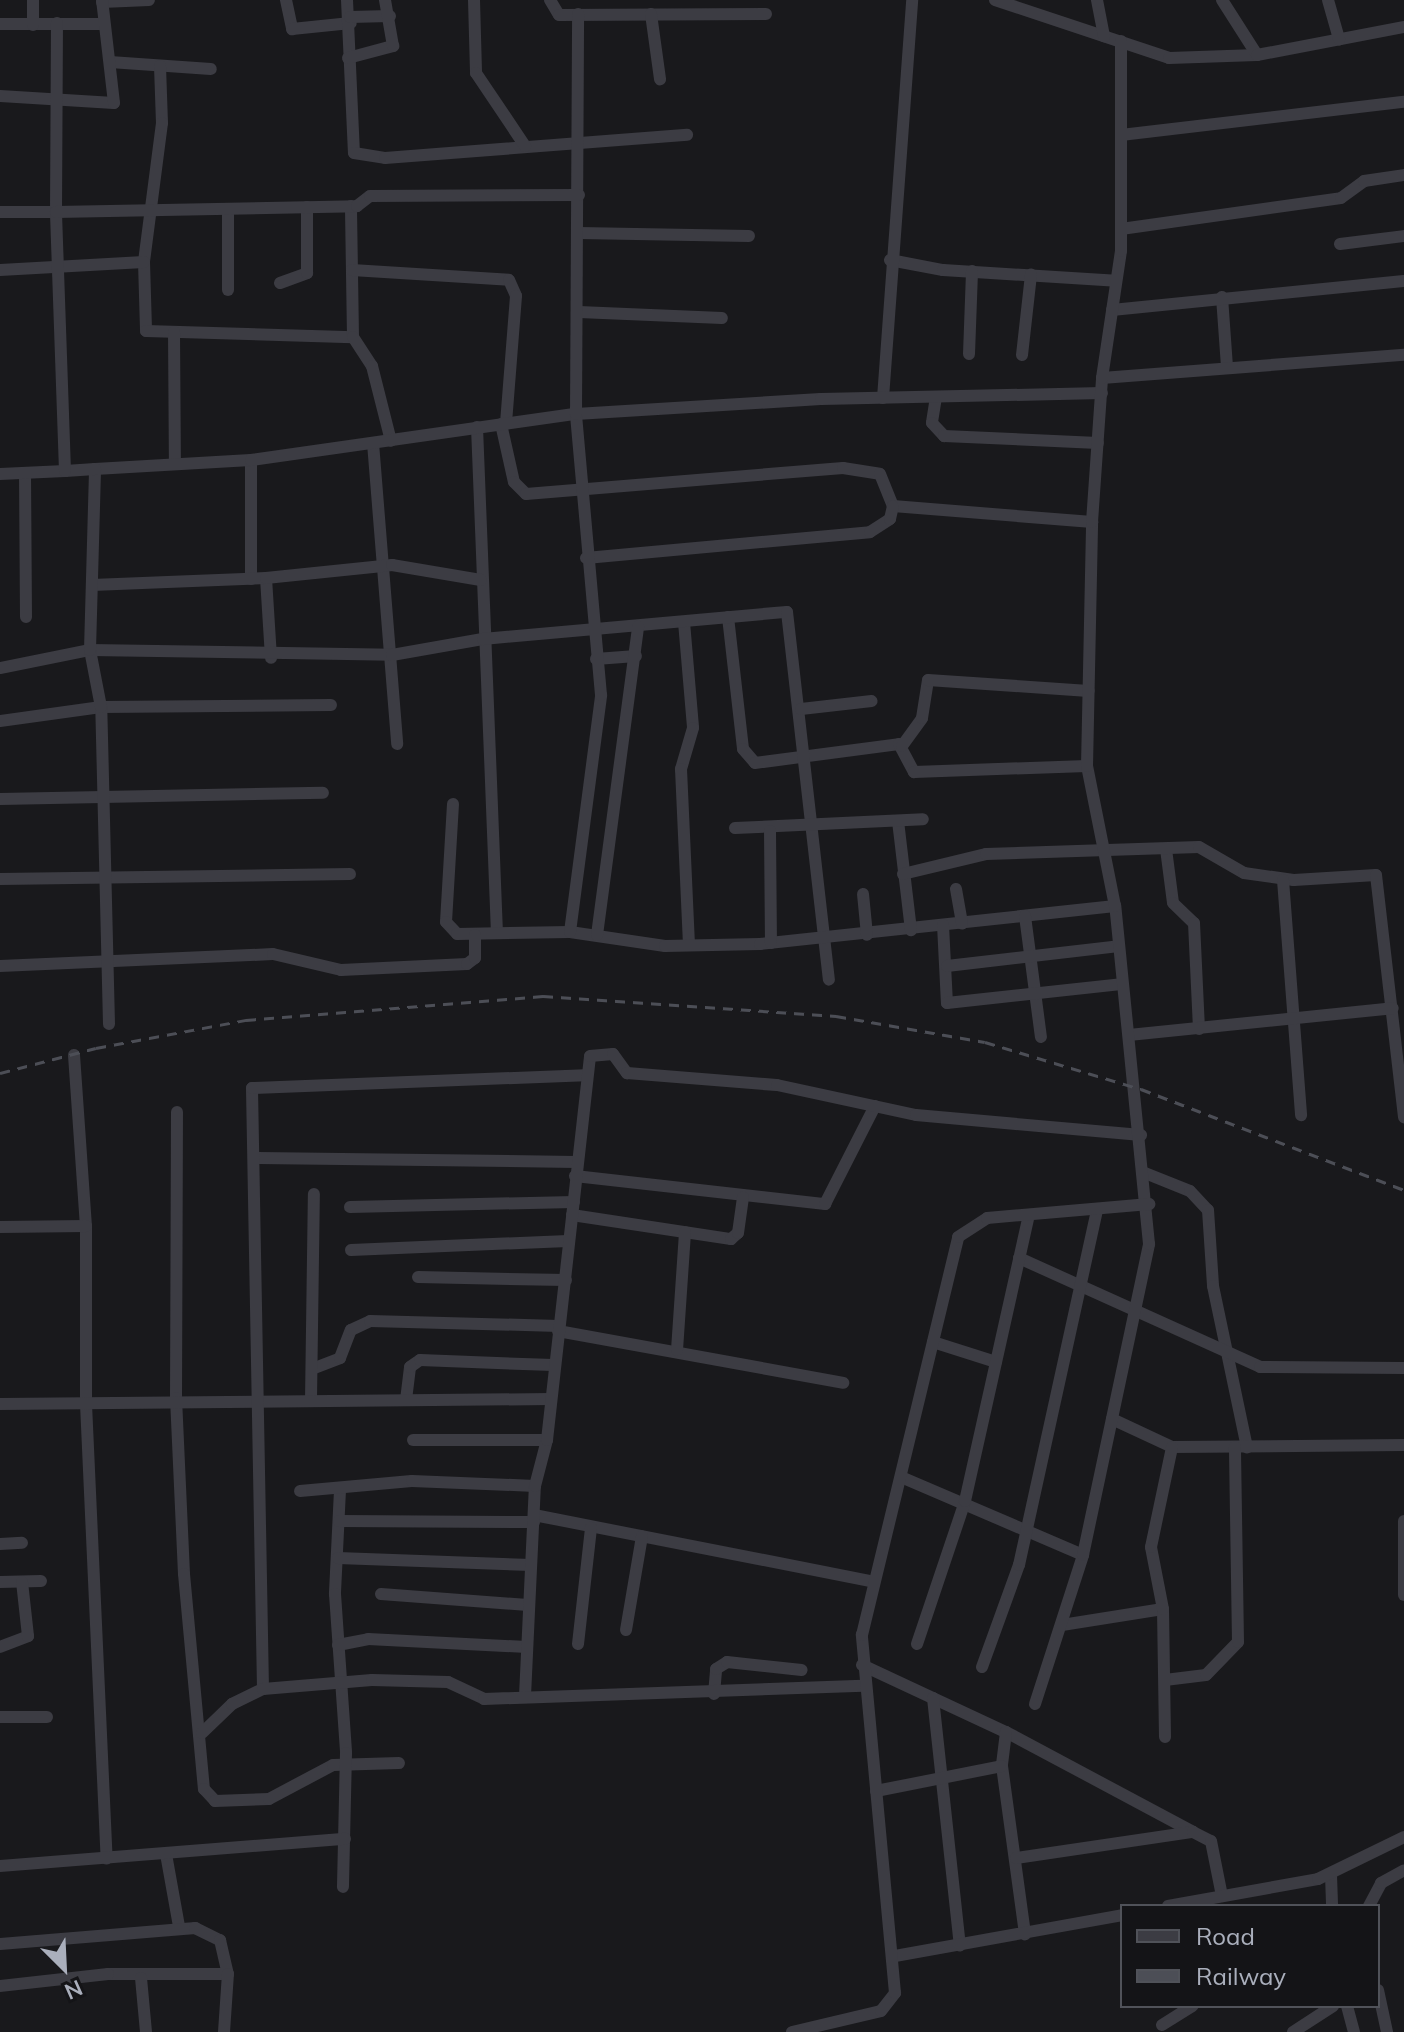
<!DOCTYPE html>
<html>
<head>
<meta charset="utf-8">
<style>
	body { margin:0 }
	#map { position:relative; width:1404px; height:2032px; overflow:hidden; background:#19191c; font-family:Mulish,sans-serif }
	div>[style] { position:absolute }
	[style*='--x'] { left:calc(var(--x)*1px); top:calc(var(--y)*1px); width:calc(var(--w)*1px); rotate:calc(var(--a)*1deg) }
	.minor>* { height:12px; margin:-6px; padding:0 6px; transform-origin:6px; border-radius:6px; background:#3c3c43 }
	.rail>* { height:3px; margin-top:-1.5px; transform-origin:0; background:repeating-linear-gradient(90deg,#4c4e56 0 10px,transparent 0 18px) }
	span { translate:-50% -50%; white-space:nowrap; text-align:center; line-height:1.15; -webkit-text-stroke:6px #141417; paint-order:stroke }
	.legend { position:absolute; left:1120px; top:1904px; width:260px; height:104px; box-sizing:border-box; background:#141417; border:2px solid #505259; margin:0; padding:10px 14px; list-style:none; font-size:24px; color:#aaafbc }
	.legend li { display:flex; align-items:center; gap:16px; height:40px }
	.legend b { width:40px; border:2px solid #505259 }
	.north { position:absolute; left:24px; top:1928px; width:80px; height:80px; -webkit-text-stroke:6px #141417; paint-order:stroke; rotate:156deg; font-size:22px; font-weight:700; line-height:32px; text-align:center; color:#aaafbc }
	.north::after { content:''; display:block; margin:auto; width:28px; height:36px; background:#aaafbc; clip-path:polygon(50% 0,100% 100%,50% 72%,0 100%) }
</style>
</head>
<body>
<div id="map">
	<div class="minor">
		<div style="--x:286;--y:0;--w:30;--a:78"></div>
		<div style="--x:292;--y:29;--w:59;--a:-5.8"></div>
		<div style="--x:347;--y:0;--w:153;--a:87.4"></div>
		<div style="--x:354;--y:153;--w:31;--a:9"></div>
		<div style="--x:385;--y:158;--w:303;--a:-4.4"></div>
		<div style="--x:474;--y:0;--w:73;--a:88.4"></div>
		<div style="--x:476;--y:73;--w:88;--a:56.1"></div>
		<div style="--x:550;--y:0;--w:17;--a:59"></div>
		<div style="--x:559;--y:15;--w:207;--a:-0.3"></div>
		<div style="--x:995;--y:0;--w:183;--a:18.4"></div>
		<div style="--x:1169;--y:58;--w:88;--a:-2"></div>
		<div style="--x:1097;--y:0;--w:37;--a:79"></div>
		<div style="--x:1222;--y:0;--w:65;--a:57.5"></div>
		<div style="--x:1257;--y:55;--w:150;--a:-10.8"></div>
		<div style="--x:1328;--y:0;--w:41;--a:74.2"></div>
		<div style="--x:102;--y:2;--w:47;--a:-2.4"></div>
		<div style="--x:651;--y:14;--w:66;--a:82.1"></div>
		<div style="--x:350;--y:17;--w:40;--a:-1.4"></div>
		<div style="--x:0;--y:24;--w:101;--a:0"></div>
		<div style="--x:33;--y:25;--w:25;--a:-90"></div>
		<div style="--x:348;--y:58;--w:47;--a:-14.9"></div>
		<div style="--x:393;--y:46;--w:47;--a:-99.9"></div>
		<div style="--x:110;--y:62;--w:101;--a:4"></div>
		<div style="--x:160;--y:66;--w:57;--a:88"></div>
		<div style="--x:162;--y:123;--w:140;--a:97.4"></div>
		<div style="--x:144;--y:262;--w:69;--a:88.3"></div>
		<div style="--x:146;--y:331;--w:207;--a:1.7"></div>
		<div style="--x:353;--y:337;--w:131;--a:-90.9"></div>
		<div style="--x:0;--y:96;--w:114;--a:3.5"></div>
		<div style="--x:114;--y:103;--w:104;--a:-96.6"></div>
		<div style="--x:1121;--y:135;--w:285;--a:-6.7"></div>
		<div style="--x:0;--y:212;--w:56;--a:0"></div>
		<div style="--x:56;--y:212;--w:189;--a:-89.7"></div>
		<div style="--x:1121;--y:229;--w:222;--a:-8"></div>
		<div style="--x:1341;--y:198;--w:29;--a:-36"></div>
		<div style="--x:1364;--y:181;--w:40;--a:-8.5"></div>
		<div style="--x:579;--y:233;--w:170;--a:1"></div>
		<div style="--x:1340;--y:244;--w:64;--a:-7.1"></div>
		<div style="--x:890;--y:260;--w:54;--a:10.7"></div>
		<div style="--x:943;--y:270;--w:173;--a:3.6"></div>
		<div style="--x:0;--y:270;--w:144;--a:-3.2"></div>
		<div style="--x:352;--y:270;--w:157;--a:3.6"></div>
		<div style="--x:509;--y:280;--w:17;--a:66"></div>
		<div style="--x:516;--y:296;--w:127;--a:94.5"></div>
		<div style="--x:280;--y:283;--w:29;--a:-20"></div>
		<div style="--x:307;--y:273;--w:66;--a:-90"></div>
		<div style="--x:228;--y:290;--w:81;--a:-90"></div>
		<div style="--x:1222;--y:297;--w:70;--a:85.9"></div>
		<div style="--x:1112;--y:310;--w:293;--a:-5.7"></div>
		<div style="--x:579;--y:312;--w:143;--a:2.4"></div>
		<div style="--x:174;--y:332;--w:132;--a:89.6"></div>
		<div style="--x:353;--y:337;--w:35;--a:57"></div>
		<div style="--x:372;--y:366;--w:77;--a:75.8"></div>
		<div style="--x:969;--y:354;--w:83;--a:-87.9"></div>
		<div style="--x:1022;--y:355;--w:81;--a:-83.6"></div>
		<div style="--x:1102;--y:378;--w:303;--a:-4.4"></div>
		<div style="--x:936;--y:397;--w:26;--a:99"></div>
		<div style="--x:932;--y:423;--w:18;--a:47"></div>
		<div style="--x:944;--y:436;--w:154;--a:2.6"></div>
		<div style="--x:883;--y:398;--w:399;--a:-85.8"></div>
		<div style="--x:501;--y:424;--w:59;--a:77.4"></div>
		<div style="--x:514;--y:482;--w:17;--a:45"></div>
		<div style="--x:526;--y:494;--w:318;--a:-4.7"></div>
		<div style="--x:843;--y:468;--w:37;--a:9"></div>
		<div style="--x:880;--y:474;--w:35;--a:68"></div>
		<div style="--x:893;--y:506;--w:200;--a:4.6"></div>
		<div style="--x:477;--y:427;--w:506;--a:87.74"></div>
		<div style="--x:373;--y:443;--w:302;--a:85.4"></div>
		<div style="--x:251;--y:460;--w:119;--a:90"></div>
		<div style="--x:95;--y:469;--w:156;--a:-3.3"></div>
		<div style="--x:251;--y:460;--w:328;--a:-8.1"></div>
		<div style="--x:576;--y:414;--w:245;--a:-3.5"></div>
		<div style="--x:821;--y:399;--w:281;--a:-1.2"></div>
		<div style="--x:25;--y:473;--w:144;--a:89.6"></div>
		<div style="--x:0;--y:474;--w:65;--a:-2.6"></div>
		<div style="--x:586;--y:558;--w:285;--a:-5.2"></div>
		<div style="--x:870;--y:532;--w:24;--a:-33"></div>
		<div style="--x:890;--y:519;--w:13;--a:-77"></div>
		<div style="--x:266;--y:578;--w:80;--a:86.4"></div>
		<div style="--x:92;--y:585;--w:174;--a:-2.3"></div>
		<div style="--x:266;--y:578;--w:127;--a:-5.9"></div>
		<div style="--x:392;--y:565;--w:90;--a:9.6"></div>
		<div style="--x:728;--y:617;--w:133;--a:83.5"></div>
		<div style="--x:743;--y:749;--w:18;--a:49"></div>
		<div style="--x:755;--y:763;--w:145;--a:-7.5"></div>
		<div style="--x:899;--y:744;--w:32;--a:62"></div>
		<div style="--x:914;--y:772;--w:173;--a:-2"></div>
		<div style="--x:684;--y:622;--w:106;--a:85.1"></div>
		<div style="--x:693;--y:728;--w:43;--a:106.3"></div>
		<div style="--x:681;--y:769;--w:176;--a:87.4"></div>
		<div style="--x:596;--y:659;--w:40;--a:-4.3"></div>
		<div style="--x:0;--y:668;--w:92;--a:-11.3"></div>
		<div style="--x:90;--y:650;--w:302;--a:0.9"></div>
		<div style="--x:392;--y:655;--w:92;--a:-10"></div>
		<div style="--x:483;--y:639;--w:305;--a:-5.1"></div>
		<div style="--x:787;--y:612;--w:370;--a:83.5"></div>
		<div style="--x:801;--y:709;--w:71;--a:-6.4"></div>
		<div style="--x:0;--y:721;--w:102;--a:-7.9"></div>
		<div style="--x:101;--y:707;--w:230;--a:-0.5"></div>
		<div style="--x:902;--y:746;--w:34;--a:-54"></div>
		<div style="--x:922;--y:718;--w:38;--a:-81"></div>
		<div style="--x:928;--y:680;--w:161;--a:3.9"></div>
		<div style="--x:0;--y:799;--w:323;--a:-1.1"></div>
		<div style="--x:453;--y:804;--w:118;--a:93.4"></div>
		<div style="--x:446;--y:922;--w:16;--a:47"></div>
		<div style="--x:457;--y:934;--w:113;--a:-1"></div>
		<div style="--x:570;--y:932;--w:96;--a:8.4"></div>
		<div style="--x:665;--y:946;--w:95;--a:-1.2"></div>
		<div style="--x:760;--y:944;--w:357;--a:-6.1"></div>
		<div style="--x:898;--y:821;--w:110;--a:83.2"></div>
		<div style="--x:735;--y:828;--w:188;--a:-2.7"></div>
		<div style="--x:770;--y:831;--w:112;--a:89.5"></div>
		<div style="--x:1166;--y:849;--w:54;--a:82.6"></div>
		<div style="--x:1173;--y:903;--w:29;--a:44"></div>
		<div style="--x:1194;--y:923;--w:106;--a:87.3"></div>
		<div style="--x:903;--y:874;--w:85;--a:-13.5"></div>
		<div style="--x:986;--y:854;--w:213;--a:-1.9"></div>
		<div style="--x:1199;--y:847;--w:52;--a:30"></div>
		<div style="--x:1244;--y:873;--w:50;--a:8"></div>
		<div style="--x:1294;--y:880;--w:82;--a:-3.5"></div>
		<div style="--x:1376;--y:875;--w:244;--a:83.4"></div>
		<div style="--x:0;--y:879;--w:350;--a:-0.8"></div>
		<div style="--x:1283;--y:880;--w:236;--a:85.6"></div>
		<div style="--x:956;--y:889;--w:35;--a:80"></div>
		<div style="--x:863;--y:894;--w:41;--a:84.4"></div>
		<div style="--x:1025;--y:916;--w:122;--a:82.5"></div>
		<div style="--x:943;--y:925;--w:78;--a:87.1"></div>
		<div style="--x:947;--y:1003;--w:175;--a:-6.2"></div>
		<div style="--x:570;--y:932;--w:239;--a:-82.5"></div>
		<div style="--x:601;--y:695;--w:282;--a:-95.1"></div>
		<div style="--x:576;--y:414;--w:400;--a:-89.7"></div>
		<div style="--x:597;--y:935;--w:311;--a:-82.4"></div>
		<div style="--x:0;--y:966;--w:273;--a:-2.5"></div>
		<div style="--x:273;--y:954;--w:70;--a:13.2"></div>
		<div style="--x:341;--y:970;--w:126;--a:-2.7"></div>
		<div style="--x:467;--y:964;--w:10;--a:-37"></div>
		<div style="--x:475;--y:958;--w:23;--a:-90"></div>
		<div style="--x:947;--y:966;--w:173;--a:-6.6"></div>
		<div style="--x:109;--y:1024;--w:317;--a:-91.4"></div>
		<div style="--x:101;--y:707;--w:58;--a:-100.9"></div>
		<div style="--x:90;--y:650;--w:181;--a:-88.4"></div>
		<div style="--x:95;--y:469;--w:30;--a:176"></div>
		<div style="--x:65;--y:471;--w:259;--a:-92"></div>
		<div style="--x:56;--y:212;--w:301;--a:-1.1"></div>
		<div style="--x:357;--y:206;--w:16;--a:-38"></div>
		<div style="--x:370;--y:196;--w:209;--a:-0.3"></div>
		<div style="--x:1129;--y:1035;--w:265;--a:-5.8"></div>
		<div style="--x:74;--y:1055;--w:171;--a:86"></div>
		<div style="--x:86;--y:1226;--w:178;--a:90"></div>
		<div style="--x:86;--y:1404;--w:455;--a:87.4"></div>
		<div style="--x:177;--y:1112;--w:286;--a:90.2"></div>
		<div style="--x:176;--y:1398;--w:176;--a:87.4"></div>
		<div style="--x:184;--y:1574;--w:216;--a:84.7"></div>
		<div style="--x:204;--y:1789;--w:16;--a:47"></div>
		<div style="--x:215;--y:1801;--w:54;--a:-2.1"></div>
		<div style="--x:269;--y:1799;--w:72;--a:-28"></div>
		<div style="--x:333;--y:1765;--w:66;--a:-1.7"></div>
		<div style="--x:258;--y:1158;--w:318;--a:0.7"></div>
		<div style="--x:1145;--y:1173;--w:48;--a:21.8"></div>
		<div style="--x:1190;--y:1191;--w:26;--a:47"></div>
		<div style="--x:1208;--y:1210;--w:76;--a:86.2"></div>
		<div style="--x:1213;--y:1286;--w:165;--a:78.1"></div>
		<div style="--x:575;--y:1176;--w:252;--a:6.4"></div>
		<div style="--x:825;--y:1204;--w:110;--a:-63"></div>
		<div style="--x:350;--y:1207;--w:224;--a:-1.3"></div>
		<div style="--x:572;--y:1215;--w:161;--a:8.6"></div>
		<div style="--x:731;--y:1239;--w:9;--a:-41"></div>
		<div style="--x:738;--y:1233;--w:36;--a:-82"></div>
		<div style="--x:0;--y:1227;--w:86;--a:-0.7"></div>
		<div style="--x:351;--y:1250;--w:217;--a:-2.4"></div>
		<div style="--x:1019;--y:1258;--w:265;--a:24.3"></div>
		<div style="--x:1260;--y:1367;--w:144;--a:0.4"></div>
		<div style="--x:418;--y:1277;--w:148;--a:1.2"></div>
		<div style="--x:558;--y:1331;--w:290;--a:10.3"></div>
		<div style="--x:933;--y:1342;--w:66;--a:17.6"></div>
		<div style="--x:677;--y:1350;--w:118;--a:-86.1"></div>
		<div style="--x:312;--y:1369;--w:30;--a:-21"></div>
		<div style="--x:340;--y:1358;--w:30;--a:-69"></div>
		<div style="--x:351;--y:1330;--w:21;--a:-25"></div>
		<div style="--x:370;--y:1321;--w:189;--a:1.5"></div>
		<div style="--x:311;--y:1400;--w:206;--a:-89.2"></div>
		<div style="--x:406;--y:1400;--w:33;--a:-83"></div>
		<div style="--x:410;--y:1367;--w:12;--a:-35"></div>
		<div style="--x:420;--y:1360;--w:133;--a:2.2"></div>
		<div style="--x:0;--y:1404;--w:551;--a:-0.52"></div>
		<div style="--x:1112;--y:1419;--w:66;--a:25"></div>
		<div style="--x:1172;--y:1447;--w:232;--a:-0.5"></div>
		<div style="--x:413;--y:1440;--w:134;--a:0"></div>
		<div style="--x:901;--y:1477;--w:198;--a:23.2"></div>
		<div style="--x:340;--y:1490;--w:104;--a:92.8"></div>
		<div style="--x:335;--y:1594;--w:159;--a:86"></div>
		<div style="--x:346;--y:1753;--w:134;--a:91.3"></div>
		<div style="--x:300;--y:1491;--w:112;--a:-5.1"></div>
		<div style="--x:412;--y:1481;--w:123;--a:2.3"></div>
		<div style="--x:534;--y:1515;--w:343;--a:11.1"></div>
		<div style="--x:339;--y:1521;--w:195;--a:0.3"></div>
		<div style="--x:1404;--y:1521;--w:74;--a:90"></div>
		<div style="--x:0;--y:1544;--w:22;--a:-3"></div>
		<div style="--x:338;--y:1558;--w:193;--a:2.1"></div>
		<div style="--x:0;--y:1582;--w:41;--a:-1.4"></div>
		<div style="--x:381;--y:1594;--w:147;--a:4.3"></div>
		<div style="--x:1062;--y:1625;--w:102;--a:-9"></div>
		<div style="--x:626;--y:1630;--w:95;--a:-80.3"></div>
		<div style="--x:578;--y:1644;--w:117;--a:-83.6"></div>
		<div style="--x:917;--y:1644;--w:151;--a:-71.4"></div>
		<div style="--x:965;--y:1501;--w:293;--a:-77.4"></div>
		<div style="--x:338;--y:1645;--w:31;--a:-11"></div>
		<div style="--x:368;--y:1639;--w:159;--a:2.9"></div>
		<div style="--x:0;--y:1647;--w:30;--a:-21"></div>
		<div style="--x:28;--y:1636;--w:54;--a:-96.3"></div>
		<div style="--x:862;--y:1665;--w:159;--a:25"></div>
		<div style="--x:1006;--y:1732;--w:212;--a:28.1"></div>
		<div style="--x:982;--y:1667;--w:109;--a:-70.1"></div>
		<div style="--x:1019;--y:1565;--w:364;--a:-77.6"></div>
		<div style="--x:1165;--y:1680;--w:41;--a:-7"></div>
		<div style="--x:1206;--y:1675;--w:46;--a:-45.9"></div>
		<div style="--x:1238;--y:1642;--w:195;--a:-90.9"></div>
		<div style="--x:263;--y:1689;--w:601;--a:-91.05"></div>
		<div style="--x:252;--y:1088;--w:333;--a:-2.2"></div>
		<div style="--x:714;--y:1694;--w:25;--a:-85"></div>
		<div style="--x:716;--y:1669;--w:13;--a:-32"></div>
		<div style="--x:727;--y:1662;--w:75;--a:6.1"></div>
		<div style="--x:525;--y:1696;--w:210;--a:-87.3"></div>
		<div style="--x:535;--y:1486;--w:48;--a:-75.4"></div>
		<div style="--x:547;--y:1440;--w:386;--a:-83.6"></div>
		<div style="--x:590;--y:1056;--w:23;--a:-5"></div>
		<div style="--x:613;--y:1054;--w:24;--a:54"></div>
		<div style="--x:627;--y:1073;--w:150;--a:4.6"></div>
		<div style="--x:777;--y:1085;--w:142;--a:12.2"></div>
		<div style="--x:916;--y:1115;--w:226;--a:5.1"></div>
		<div style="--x:933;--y:1698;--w:249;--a:83.8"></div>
		<div style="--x:1035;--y:1704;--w:157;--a:-72.1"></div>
		<div style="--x:1083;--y:1555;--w:318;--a:-78"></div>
		<div style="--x:1149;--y:1244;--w:340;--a:-95.7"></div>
		<div style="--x:1115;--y:906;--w:143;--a:-101.3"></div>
		<div style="--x:1087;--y:766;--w:244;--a:-88.8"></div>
		<div style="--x:1092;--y:522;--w:144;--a:-86"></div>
		<div style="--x:1102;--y:378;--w:128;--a:-81.5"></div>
		<div style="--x:1121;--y:251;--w:210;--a:-90"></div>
		<div style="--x:0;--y:1717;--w:47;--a:0"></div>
		<div style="--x:1006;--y:1732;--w:34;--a:97"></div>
		<div style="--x:1002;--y:1766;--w:170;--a:82.2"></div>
		<div style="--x:202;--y:1733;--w:42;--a:-44"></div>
		<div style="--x:232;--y:1704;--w:34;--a:-26"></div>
		<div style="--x:263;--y:1689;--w:109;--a:-4.7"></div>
		<div style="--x:372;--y:1680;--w:76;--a:1.5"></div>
		<div style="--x:448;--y:1682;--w:40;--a:25"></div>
		<div style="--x:484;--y:1699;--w:379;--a:-2"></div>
		<div style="--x:1165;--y:1737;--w:128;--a:-90.9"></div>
		<div style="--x:1163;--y:1609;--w:63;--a:-101"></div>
		<div style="--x:1151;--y:1547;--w:102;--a:-78.1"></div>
		<div style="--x:876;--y:1791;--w:128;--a:-11.2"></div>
		<div style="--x:166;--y:1854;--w:73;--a:79.8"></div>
		<div style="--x:1016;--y:1858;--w:179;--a:-8.4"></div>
		<div style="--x:1193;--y:1832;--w:20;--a:27"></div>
		<div style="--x:1211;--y:1841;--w:56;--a:78.7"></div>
		<div style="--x:0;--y:1866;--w:346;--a:-4.5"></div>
		<div style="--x:1331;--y:1875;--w:31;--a:88"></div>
		<div style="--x:1168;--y:1906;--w:152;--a:-10.2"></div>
		<div style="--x:1318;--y:1879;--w:96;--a:-26"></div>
		<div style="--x:1369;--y:1906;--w:26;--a:-62"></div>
		<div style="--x:1381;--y:1883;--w:26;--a:-29"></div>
		<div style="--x:0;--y:1944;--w:196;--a:-4.7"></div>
		<div style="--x:195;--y:1928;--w:28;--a:26"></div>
		<div style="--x:220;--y:1940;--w:35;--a:77"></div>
		<div style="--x:228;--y:1974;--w:120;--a:180"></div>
		<div style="--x:108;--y:1974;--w:109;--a:173.7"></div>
		<div style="--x:895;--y:1956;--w:231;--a:-10.2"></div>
		<div style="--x:141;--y:1978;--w:54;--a:84.7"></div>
		<div style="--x:1378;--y:1990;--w:43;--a:77.9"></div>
		<div style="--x:1347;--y:2006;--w:27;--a:75"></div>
		<div style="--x:1162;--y:2025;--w:36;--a:-32"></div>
		<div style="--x:224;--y:2032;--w:58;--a:-86.1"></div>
		<div style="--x:792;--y:2032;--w:91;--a:-13.3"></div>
		<div style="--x:881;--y:2011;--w:23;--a:-52"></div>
		<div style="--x:895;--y:1993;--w:360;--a:-95.3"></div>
		<div style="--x:862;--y:1635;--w:409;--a:-76.4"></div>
		<div style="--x:958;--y:1237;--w:35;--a:-33"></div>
		<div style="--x:987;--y:1218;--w:163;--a:-4.9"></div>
		<div style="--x:1293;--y:2032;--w:48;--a:-33"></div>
	</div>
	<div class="rail">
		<div style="--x:0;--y:1073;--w:99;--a:-14.6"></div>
		<div style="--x:96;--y:1048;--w:153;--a:-10.6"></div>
		<div style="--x:246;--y:1020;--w:298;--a:-4.6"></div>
		<div style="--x:543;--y:996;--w:294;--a:3.9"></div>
		<div style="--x:836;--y:1016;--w:151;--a:9.9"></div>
		<div style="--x:985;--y:1042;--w:163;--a:16.8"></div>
		<div style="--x:1141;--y:1089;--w:282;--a:21"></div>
	</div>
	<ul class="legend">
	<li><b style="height:10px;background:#3c3c43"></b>Road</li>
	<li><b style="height:10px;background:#4c4e56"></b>Railway</li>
	</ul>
	<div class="north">N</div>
</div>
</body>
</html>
